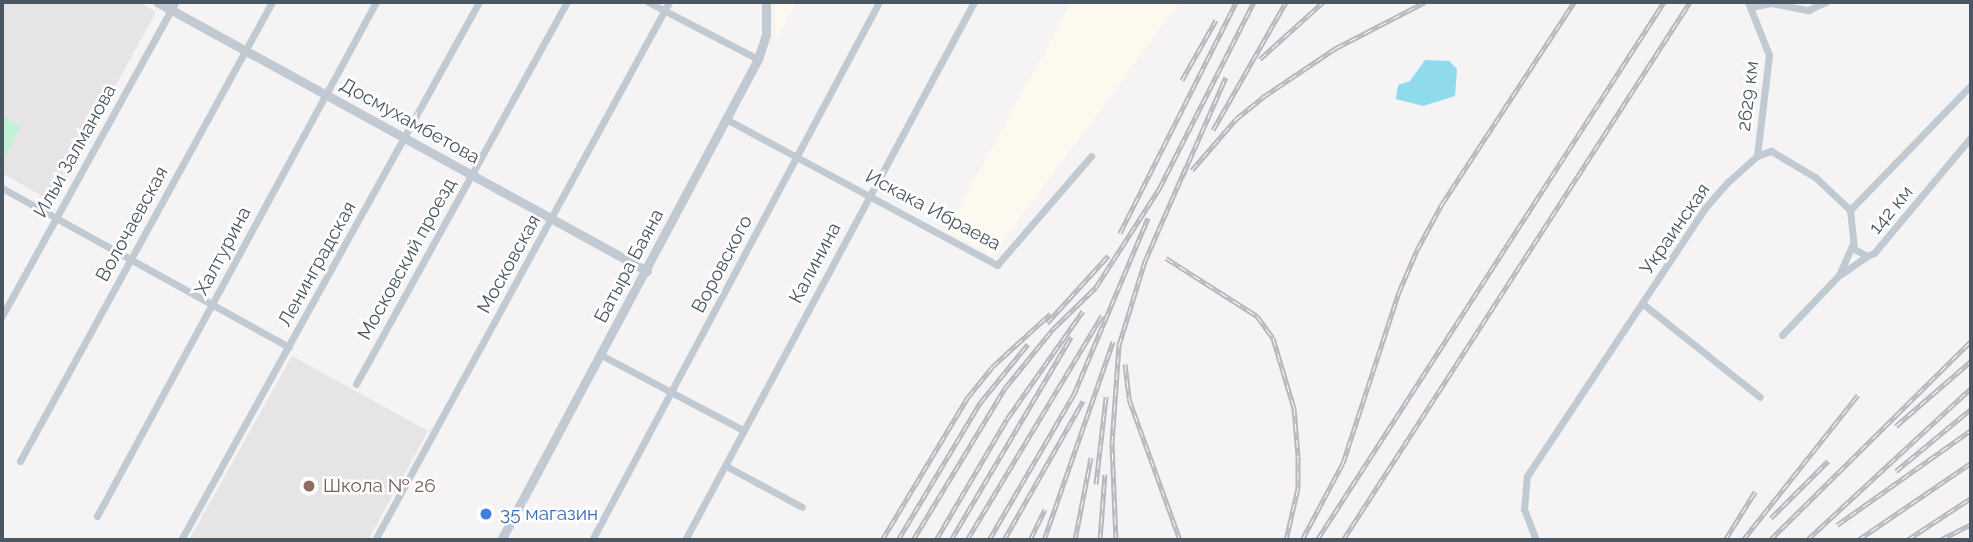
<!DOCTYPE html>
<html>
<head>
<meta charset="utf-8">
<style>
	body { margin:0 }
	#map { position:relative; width:1973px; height:542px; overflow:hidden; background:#f5f3f3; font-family:Raleway,sans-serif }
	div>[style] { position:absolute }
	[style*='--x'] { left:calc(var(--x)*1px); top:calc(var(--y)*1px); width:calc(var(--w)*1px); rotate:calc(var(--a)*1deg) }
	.commercial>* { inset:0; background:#fdf9ef }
	.education>* { inset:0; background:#e6e4e5 }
	.green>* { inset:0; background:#c3f1d5 }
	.water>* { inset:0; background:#90daee }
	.minor>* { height:7px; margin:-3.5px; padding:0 3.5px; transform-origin:3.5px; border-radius:3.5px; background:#c1cad2 }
	.tertiary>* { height:9px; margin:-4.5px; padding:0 4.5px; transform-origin:4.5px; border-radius:4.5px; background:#c1cad2 }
	.rail>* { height:5px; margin-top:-2.5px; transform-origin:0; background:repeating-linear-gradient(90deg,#fff 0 8px,#b5b8bd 0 16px); box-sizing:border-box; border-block:2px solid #b5b8bd }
	.dots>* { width:19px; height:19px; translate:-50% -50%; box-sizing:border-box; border:4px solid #fff; border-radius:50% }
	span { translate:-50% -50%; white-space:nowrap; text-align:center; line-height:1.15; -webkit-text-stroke:5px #fff; paint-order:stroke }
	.street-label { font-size:19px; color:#4a5661 }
	.education-label { font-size:19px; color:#785e54 }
	.left { translate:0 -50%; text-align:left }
	.shop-label { font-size:19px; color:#366cbe }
	.frame { position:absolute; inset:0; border:4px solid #4a5661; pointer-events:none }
</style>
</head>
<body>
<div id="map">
	<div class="commercial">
		<div style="clip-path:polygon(774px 2px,797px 2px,777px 38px)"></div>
		<div style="clip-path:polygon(1072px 2px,1180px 2px,992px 256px,947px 230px)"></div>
	</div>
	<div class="education">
		<div style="clip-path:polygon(2px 2px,139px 2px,156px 12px,52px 202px,2px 173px)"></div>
		<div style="clip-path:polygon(292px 356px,428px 431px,368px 540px,189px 540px)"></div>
	</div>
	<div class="green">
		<div style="clip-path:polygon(2px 116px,21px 127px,5px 156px,2px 154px)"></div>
	</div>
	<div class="water">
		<div style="clip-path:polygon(1425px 60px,1449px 61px,1457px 69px,1455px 96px,1423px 106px,1396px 99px,1398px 85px,1410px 81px)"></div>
	</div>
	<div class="minor">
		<div style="--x:648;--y:2;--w:124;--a:27.4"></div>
		<div style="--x:1748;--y:2;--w:57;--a:68.4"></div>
		<div style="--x:1769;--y:55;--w:102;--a:96.8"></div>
		<div style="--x:1751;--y:7;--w:20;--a:-11"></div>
		<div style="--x:1771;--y:3;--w:38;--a:11"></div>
		<div style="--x:1808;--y:10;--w:20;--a:-24"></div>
		<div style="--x:726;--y:119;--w:308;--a:28.3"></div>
		<div style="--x:997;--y:265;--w:144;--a:-49.2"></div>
		<div style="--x:2;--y:188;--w:328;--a:29"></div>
		<div style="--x:1850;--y:210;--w:39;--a:84"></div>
		<div style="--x:1854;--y:249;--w:15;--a:28"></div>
		<div style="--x:1867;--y:256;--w:8;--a:-23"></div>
		<div style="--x:1874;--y:253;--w:151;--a:-50.1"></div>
		<div style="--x:1840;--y:275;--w:33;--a:-35"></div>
		<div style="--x:1643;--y:304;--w:149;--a:38.5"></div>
		<div style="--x:2;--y:316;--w:359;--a:-61.1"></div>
		<div style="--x:1782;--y:335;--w:83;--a:-46.5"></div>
		<div style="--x:1839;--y:275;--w:34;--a:-66"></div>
		<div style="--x:603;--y:356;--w:158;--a:27.9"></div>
		<div style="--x:356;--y:384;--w:436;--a:-61.1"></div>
		<div style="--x:20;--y:461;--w:524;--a:-61.23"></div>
		<div style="--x:726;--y:466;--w:86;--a:28.3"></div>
		<div style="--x:97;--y:516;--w:585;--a:-61.51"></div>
		<div style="--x:181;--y:540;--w:615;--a:-61.02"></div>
		<div style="--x:375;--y:540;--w:613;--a:-61.34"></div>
		<div style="--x:592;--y:540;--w:610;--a:-61.92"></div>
		<div style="--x:685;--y:540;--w:611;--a:-61.76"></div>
		<div style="--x:1536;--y:540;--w:33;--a:-111"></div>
		<div style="--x:1524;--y:509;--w:33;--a:-85"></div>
		<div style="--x:1527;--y:476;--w:322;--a:-56.4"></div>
		<div style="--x:1705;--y:208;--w:35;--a:-49"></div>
		<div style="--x:1728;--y:182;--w:39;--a:-42"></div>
		<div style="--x:1757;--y:156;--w:15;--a:-20"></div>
		<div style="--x:1771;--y:151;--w:51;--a:30.6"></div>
		<div style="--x:1815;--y:177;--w:48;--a:43.3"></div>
		<div style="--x:1850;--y:210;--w:174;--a:-45.9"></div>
	</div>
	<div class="tertiary">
		<div style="--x:157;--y:2;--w:559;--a:28.77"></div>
		<div style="--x:501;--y:540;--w:545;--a:-61.88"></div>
		<div style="--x:758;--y:59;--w:26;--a:-72"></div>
		<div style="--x:766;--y:34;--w:32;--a:-90"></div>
	</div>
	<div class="rail">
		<div style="--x:1260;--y:59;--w:85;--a:-42.1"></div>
		<div style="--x:1182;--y:80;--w:69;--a:-60.5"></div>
		<div style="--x:1213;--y:130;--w:147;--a:-60.3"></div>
		<div style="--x:1192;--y:170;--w:67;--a:-49.2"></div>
		<div style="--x:1236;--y:119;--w:35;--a:-39"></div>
		<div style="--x:1263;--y:97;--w:88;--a:-33.9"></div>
		<div style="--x:1336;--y:48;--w:100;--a:-27.3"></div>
		<div style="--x:1182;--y:177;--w:109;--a:-66.3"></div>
		<div style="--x:1120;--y:233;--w:258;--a:-63.3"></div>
		<div style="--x:1166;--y:258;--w:108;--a:32.5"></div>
		<div style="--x:1257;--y:316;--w:27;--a:54"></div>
		<div style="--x:1273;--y:338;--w:73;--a:73.3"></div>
		<div style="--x:1294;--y:408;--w:48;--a:85.2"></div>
		<div style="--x:1298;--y:456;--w:32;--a:90"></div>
		<div style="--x:1298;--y:488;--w:53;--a:103"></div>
		<div style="--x:1047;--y:323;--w:91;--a:-47.7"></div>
		<div style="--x:1125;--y:364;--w:35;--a:83"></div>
		<div style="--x:1129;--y:399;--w:150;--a:70.1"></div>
		<div style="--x:1896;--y:426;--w:99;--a:-40.9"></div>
		<div style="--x:1896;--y:471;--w:97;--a:-39.6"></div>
		<div style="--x:1096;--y:484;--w:88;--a:-83.4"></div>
		<div style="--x:1771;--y:518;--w:81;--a:-45"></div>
		<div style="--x:1837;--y:525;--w:164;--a:-35.3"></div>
		<div style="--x:882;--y:540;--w:167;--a:-59"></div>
		<div style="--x:968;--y:397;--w:38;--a:-51"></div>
		<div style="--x:992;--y:367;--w:79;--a:-42.4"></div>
		<div style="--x:898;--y:540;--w:160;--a:-59.1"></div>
		<div style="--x:980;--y:403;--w:76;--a:-50.9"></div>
		<div style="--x:913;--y:540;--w:178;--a:-58.8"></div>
		<div style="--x:1005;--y:388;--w:76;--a:-50.9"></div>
		<div style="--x:1053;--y:329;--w:60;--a:-44.3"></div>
		<div style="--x:1096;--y:287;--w:117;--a:-57.3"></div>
		<div style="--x:1159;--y:189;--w:210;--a:-63.1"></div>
		<div style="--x:936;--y:540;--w:140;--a:-59.6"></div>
		<div style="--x:1007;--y:419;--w:132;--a:-54.9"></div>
		<div style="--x:951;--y:540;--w:236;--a:-59.4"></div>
		<div style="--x:967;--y:540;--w:262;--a:-59"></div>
		<div style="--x:989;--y:540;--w:169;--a:-59.8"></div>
		<div style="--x:1074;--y:394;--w:191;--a:-67.2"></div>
		<div style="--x:1004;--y:540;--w:160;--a:-60.4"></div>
		<div style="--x:1030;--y:540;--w:34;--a:-64"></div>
		<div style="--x:1044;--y:540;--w:210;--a:-70.8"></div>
		<div style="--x:1075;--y:540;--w:84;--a:-79"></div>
		<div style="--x:1100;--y:540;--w:66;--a:-85.7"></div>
		<div style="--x:1116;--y:540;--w:97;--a:-92.4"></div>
		<div style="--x:1112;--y:443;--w:98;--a:-85.9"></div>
		<div style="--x:1119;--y:345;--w:88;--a:-72.8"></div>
		<div style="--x:1145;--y:261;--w:103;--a:-66.4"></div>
		<div style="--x:1302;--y:540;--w:87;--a:-62"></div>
		<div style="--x:1343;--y:463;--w:180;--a:-71.9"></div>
		<div style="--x:1399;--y:292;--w:46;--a:-66.8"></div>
		<div style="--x:1417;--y:250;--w:52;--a:-61.5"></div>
		<div style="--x:1442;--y:204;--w:241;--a:-56.8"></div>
		<div style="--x:1317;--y:540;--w:640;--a:-57.18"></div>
		<div style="--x:1343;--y:540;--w:640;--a:-57.18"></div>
		<div style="--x:1725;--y:540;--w:57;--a:-58"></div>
		<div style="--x:1743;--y:540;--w:185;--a:-51.6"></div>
		<div style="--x:1770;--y:540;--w:283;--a:-44.7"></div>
		<div style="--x:1807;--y:540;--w:224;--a:-42.8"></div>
		<div style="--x:1858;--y:540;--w:137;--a:-34.3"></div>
		<div style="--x:1907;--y:540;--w:77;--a:-33.3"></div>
		<div style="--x:1940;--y:540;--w:35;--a:-27"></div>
	</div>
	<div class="dots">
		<div style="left:309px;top:486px;background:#8d6e63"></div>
		<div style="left:486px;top:514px;background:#3f7fe0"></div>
	</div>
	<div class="street-label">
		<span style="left:1748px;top:96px;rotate:-83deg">2629 км</span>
		<span style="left:410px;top:121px;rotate:29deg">Досмухамбетова</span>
		<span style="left:75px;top:151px;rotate:-61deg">Ильи Залманова</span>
		<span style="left:933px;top:210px;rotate:28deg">Искака Ибраева</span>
		<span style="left:1891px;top:210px;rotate:-50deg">142 км</span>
		<span style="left:132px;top:224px;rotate:-61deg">Волочаевская</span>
		<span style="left:1675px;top:229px;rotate:-55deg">Украинская</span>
		<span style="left:223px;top:251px;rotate:-62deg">Халтурина</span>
		<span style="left:407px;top:259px;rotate:-61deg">Московский проезд</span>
		<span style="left:815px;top:263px;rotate:-62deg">Калинина</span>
		<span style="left:317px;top:264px;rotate:-61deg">Ленинградская</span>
		<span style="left:509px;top:264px;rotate:-61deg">Московская</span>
		<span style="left:722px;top:264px;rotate:-62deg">Воровского</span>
		<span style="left:629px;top:266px;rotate:-62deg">Батыра Баяна</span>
	</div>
	<div class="education-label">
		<span class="left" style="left:323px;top:486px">Школа № 26</span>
	</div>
	<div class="shop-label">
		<span class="left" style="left:500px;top:514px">35 магазин</span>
	</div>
	<div class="frame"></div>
</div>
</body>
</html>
